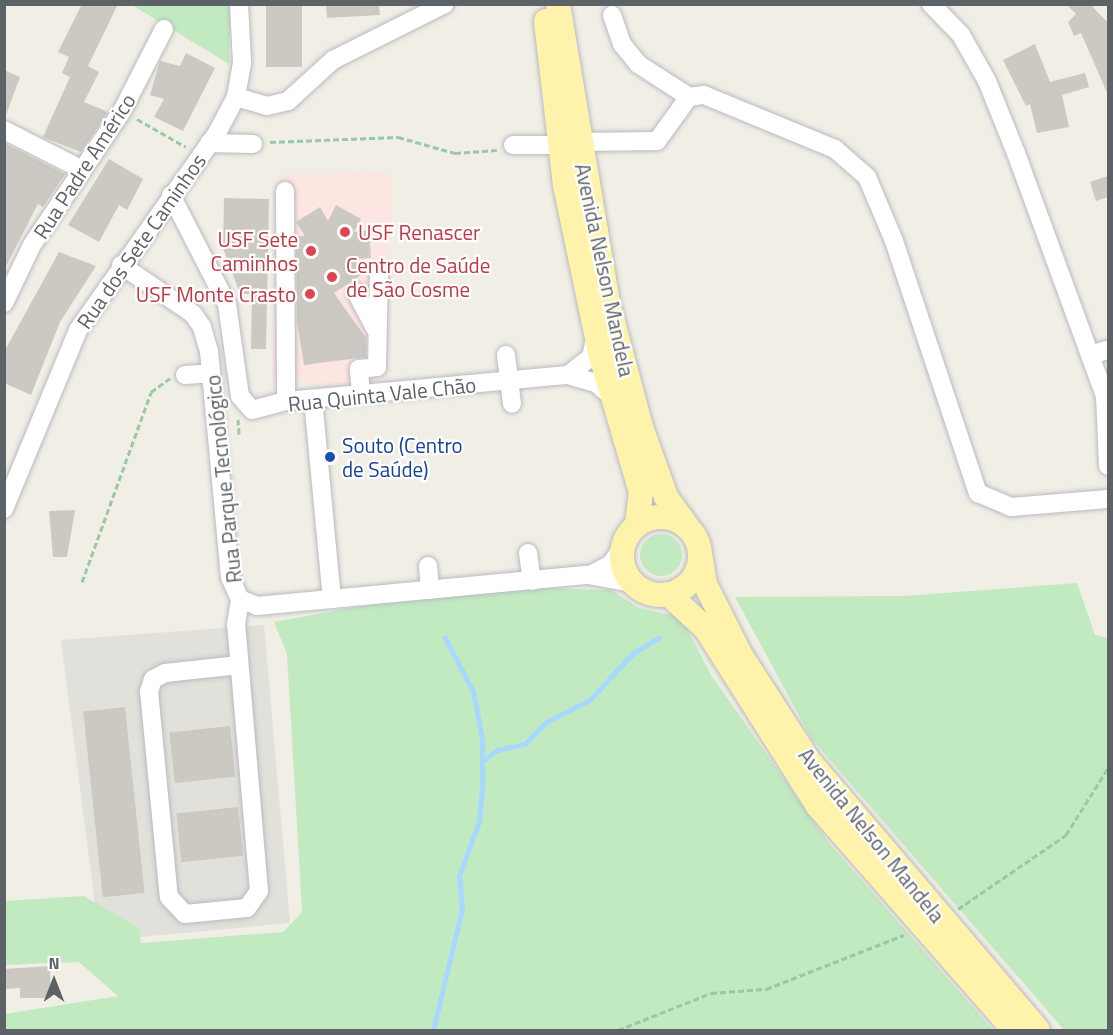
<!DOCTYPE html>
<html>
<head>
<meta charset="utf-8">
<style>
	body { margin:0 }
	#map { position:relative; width:1113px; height:1035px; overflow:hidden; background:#f1eee6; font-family:"Titillium Web",sans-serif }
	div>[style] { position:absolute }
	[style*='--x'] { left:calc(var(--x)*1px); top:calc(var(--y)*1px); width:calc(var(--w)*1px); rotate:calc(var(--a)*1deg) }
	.industrial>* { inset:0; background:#e1e0da }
	.medical>* { inset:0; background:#fde5e2 }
	.green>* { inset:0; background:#c1eac1 }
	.round { border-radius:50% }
	.stream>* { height:4.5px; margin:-2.25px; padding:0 2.25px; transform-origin:2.25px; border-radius:2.25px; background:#a7d8ff }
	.building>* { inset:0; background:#ccc9c3; transform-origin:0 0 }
	.path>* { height:3px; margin-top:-1.5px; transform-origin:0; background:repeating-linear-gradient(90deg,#98c9a7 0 6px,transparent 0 9px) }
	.roads { filter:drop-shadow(0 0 2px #b8bbc0) drop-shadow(0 0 2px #b8bbc0) }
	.minor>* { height:18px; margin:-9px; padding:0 9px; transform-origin:9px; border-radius:9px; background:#fff }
	.major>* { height:24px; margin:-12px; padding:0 12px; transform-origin:12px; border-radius:12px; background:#fff3ac }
	.major>.ring { margin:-12px; padding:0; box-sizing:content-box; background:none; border:24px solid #fff3ac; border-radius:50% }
	.dots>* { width:16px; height:16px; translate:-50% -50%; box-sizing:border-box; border:3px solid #fff; border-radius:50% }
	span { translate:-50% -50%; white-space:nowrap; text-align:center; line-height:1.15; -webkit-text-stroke:4.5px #fff; paint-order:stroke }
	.street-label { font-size:21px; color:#5d6267 }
	.health-label { font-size:21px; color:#be3a42 }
	.left { translate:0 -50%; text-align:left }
	.right { translate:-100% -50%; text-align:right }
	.transit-label { font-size:21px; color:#164399 }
	.frame { position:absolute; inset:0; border:6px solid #5d6267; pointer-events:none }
	.north { position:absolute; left:24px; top:951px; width:60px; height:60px; -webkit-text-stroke:4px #fff; paint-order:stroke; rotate:0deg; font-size:16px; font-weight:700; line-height:24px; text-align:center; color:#5d6267 }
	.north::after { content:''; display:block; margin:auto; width:21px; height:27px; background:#5d6267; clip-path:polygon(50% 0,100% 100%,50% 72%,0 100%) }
</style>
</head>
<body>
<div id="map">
	<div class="industrial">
		<div style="clip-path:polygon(264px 625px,290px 923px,119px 939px,96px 912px,61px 640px)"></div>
	</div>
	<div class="medical">
		<div style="clip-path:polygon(391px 173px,388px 380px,314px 386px,303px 378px,272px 379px,278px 175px)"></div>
	</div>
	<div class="green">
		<div style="clip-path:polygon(132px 5px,230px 5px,229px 64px,196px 44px)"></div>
		<div class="round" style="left:640px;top:534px;width:42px;height:42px"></div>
		<div style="clip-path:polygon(1077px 583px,1095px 635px,1108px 638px,1108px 1030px,1064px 1030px,811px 738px,735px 597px,905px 596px)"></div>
		<div style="clip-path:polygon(535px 588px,611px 590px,639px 608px,681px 617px,711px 675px,829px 843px,993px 1030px,5px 1030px,5px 1014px,118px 996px,79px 962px,5px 965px,4px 901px,84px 896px,139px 928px,141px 943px,283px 932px,302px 912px,287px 654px,274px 622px,439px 592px)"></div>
	</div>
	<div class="stream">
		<div style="--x:482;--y:761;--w:19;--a:-36"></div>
		<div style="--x:497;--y:750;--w:29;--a:-12"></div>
		<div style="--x:525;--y:744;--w:30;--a:-46"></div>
		<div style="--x:546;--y:722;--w:49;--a:-26.6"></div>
		<div style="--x:590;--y:700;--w:62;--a:-47.6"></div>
		<div style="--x:632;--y:654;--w:31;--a:-31"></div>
		<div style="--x:433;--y:1030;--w:124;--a:-76.5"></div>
		<div style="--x:462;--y:909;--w:33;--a:-95"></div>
		<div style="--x:459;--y:876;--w:58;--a:-69.7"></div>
		<div style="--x:479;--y:822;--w:38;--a:-85"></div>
		<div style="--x:482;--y:784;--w:45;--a:-90"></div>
		<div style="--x:482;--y:739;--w:48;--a:-100.8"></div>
		<div style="--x:473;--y:692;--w:61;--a:-117.4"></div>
	</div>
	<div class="building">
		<div style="clip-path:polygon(82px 4px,118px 4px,88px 66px,99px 72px,84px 102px,108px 112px,81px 152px,43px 137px,70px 77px,62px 73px,69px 57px,58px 52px)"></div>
		<div style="left:266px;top:4px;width:36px;height:63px"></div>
		<div style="clip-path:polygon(326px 4px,379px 4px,380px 15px,327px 18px)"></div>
		<div style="clip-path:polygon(1066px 4px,1090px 4px,1108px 23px,1108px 95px,1081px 33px,1074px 36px,1068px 22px,1076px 14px)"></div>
		<div style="clip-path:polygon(1035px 44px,1050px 82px,1085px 73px,1089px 87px,1062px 95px,1069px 127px,1037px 133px,1030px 104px,1026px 106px,1003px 60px)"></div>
		<div style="clip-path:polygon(186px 53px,215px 68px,183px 131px,154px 117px,164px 99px,150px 95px,160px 61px,180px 66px)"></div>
		<div style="clip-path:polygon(4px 70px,20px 77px,6px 115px,4px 115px)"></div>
		<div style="clip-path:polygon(6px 144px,65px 174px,43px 207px,38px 204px,4px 270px)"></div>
		<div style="clip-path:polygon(109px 159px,143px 179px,127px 210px,119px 205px,99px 242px,68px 225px)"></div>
		<div style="clip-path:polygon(1108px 176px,1108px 197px,1096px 201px,1090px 182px)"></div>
		<div style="clip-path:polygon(224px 198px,269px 199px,266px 349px,251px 349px,252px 294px,240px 294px,223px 248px)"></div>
		<div style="clip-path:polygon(336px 205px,361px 219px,354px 232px,369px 230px,371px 258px,354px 259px,364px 273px,334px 293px,366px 338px,366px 357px,304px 365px,297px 321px,296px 236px,305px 236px,296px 222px,320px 207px,328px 221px)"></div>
		<div style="clip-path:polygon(59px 252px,96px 266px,60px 322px,31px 395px,4px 383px,4px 352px)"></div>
		<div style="clip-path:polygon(75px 510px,67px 557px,53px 557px,49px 511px)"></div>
		<div style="left:125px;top:707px;width:187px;height:42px;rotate:84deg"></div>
		<div style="left:230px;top:726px;width:51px;height:61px;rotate:84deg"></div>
		<div style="left:238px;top:807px;width:49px;height:62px;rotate:84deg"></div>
		<div style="clip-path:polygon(50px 966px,51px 998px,20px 998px,20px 988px,4px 989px,4px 969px)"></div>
	</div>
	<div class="path">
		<div style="--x:137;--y:119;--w:56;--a:29.7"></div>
		<div style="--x:270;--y:142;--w:128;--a:-2.2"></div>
		<div style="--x:398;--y:137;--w:59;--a:15.7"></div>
		<div style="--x:455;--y:153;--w:42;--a:-4.1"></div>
		<div style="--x:238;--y:419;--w:16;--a:86"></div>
		<div style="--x:82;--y:582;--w:202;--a:-70"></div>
		<div style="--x:151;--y:392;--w:24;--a:-36"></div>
		<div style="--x:958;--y:909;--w:131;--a:-34.4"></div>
		<div style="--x:1066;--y:835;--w:79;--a:-57.9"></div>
		<div style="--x:618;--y:1030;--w:100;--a:-21.7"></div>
		<div style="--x:711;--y:993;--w:55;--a:-4.2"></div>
		<div style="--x:766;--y:989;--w:148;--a:-21.4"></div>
	</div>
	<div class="roads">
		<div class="minor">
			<div style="--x:931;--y:4;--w:43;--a:45.9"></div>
			<div style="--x:961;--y:35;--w:53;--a:60.5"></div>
			<div style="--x:987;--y:81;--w:78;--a:68.1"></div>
			<div style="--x:1016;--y:153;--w:259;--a:69.9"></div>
			<div style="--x:1105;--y:396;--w:70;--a:87.5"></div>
			<div style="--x:612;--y:15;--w:31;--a:71"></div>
			<div style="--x:622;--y:44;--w:26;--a:51"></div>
			<div style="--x:638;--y:64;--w:61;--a:32.9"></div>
			<div style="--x:236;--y:97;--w:32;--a:16"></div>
			<div style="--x:267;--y:106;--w:22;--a:-13"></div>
			<div style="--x:288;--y:101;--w:61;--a:-42.3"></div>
			<div style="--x:333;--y:60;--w:125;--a:-26.6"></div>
			<div style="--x:4;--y:130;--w:86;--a:26.9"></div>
			<div style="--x:578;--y:142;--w:79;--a:-0.7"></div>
			<div style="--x:657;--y:141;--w:54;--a:-54"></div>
			<div style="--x:689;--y:97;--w:15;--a:-8"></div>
			<div style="--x:704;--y:95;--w:142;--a:22.4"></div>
			<div style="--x:835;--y:149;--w:43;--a:41.2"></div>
			<div style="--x:867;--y:177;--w:69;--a:67.1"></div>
			<div style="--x:894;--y:241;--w:266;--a:71.6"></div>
			<div style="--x:978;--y:493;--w:36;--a:23"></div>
			<div style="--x:1011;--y:507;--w:97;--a:-4.7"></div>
			<div style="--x:209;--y:143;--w:44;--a:1.3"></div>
			<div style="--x:513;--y:145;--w:46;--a:0"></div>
			<div style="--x:285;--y:191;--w:210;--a:89.7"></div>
			<div style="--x:171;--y:195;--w:123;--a:62.8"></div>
			<div style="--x:227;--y:304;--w:93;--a:82"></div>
			<div style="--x:240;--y:396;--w:18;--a:49"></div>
			<div style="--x:252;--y:410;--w:35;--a:-15"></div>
			<div style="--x:286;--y:401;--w:283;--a:-5.3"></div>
			<div style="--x:568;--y:375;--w:29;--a:16"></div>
			<div style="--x:596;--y:383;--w:23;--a:41"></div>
			<div style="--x:121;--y:265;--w:87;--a:34.2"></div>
			<div style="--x:193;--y:314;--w:16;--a:55"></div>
			<div style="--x:202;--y:327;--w:25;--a:74"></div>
			<div style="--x:209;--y:351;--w:227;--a:84.7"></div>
			<div style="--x:230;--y:577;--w:24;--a:66"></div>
			<div style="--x:240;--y:599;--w:18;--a:22"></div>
			<div style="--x:257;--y:606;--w:332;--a:-5.4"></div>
			<div style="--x:588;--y:575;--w:46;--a:10.1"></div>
			<div style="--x:356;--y:292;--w:43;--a:62.2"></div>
			<div style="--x:4;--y:303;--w:64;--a:-64.2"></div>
			<div style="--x:32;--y:245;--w:161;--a:-56.1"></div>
			<div style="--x:122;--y:111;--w:92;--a:-62.9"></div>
			<div style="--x:506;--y:355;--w:49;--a:83"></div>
			<div style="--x:1090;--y:355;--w:19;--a:-16"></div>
			<div style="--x:185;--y:375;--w:26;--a:-4"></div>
			<div style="--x:568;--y:375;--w:29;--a:-38"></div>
			<div style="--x:591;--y:357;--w:23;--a:-77"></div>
			<div style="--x:361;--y:394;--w:25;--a:-95"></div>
			<div style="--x:359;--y:369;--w:18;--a:-6"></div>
			<div style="--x:377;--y:367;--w:95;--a:-88.8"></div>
			<div style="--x:313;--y:399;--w:201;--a:84.6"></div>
			<div style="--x:4;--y:509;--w:194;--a:-67.5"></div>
			<div style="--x:78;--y:330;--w:241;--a:-54.8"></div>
			<div style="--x:217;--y:133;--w:41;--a:-62.2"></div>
			<div style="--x:236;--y:97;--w:35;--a:-80"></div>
			<div style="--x:242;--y:63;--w:59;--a:-92.9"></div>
			<div style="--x:528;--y:553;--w:28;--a:82"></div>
			<div style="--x:428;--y:566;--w:24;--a:85"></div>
			<div style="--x:590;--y:575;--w:22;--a:-27"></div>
			<div style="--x:610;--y:565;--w:22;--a:-54"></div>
			<div style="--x:239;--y:665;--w:74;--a:173.8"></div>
			<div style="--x:165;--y:673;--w:13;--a:153"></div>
			<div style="--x:153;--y:679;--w:13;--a:108"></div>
			<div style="--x:149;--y:691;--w:207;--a:84.5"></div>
			<div style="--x:169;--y:897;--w:23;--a:47"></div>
			<div style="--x:185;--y:914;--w:62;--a:-5.5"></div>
			<div style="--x:247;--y:908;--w:21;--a:-55"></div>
			<div style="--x:259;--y:891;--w:267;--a:-94.9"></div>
			<div style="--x:236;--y:625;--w:26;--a:-81"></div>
		</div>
		<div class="major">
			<div style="--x:558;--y:4;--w:303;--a:80.5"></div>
			<div style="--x:608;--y:303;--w:128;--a:75.1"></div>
			<div style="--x:641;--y:427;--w:74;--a:70.3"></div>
			<div style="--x:666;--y:497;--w:34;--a:54"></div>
			<div style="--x:546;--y:21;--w:165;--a:83.4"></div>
			<div style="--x:565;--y:185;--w:172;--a:78.2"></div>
			<div style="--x:600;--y:353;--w:145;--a:73.6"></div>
			<div style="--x:641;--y:492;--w:33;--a:97"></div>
			<div class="ring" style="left:622px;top:517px;width:54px;height:54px"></div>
			<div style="--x:701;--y:559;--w:25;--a:81"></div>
			<div style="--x:705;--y:584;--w:78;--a:63.4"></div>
			<div style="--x:740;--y:654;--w:127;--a:57.2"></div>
			<div style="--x:809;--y:761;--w:353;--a:49.6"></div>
			<div style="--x:668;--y:594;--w:52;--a:42.6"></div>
			<div style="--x:706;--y:629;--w:209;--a:57.7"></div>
			<div style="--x:818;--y:806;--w:298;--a:48.8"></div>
		</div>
	</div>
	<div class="dots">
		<div style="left:345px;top:232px;background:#e0444e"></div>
		<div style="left:311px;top:251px;background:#e0444e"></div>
		<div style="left:332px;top:277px;background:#e0444e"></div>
		<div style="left:310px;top:294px;background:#e0444e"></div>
		<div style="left:330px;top:457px;background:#1a4fb4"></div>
	</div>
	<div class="street-label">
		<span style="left:84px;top:166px;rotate:-57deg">Rua Padre Américo</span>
		<span style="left:141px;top:241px;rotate:-55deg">Rua dos Sete Caminhos</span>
		<span style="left:605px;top:270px;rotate:78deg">Avenida Nelson Mandela</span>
		<span style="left:382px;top:394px;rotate:-6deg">Rua Quinta Vale Chão</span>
		<span style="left:223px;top:479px;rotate:-96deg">Rua Parque Tecnológico</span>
		<span style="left:872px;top:835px;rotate:51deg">Avenida Nelson Mandela</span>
	</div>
	<div class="health-label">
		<span class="left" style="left:358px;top:232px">USF Renascer</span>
		<span class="right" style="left:298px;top:251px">USF Sete<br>Caminhos</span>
		<span class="left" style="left:346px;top:277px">Centro de Saúde<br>de São Cosme</span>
		<span class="right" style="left:296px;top:294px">USF Monte Crasto</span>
	</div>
	<div class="transit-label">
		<span class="left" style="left:342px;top:457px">Souto (Centro<br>de Saúde)</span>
	</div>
	<div class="frame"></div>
	<div class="north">N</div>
</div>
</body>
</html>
